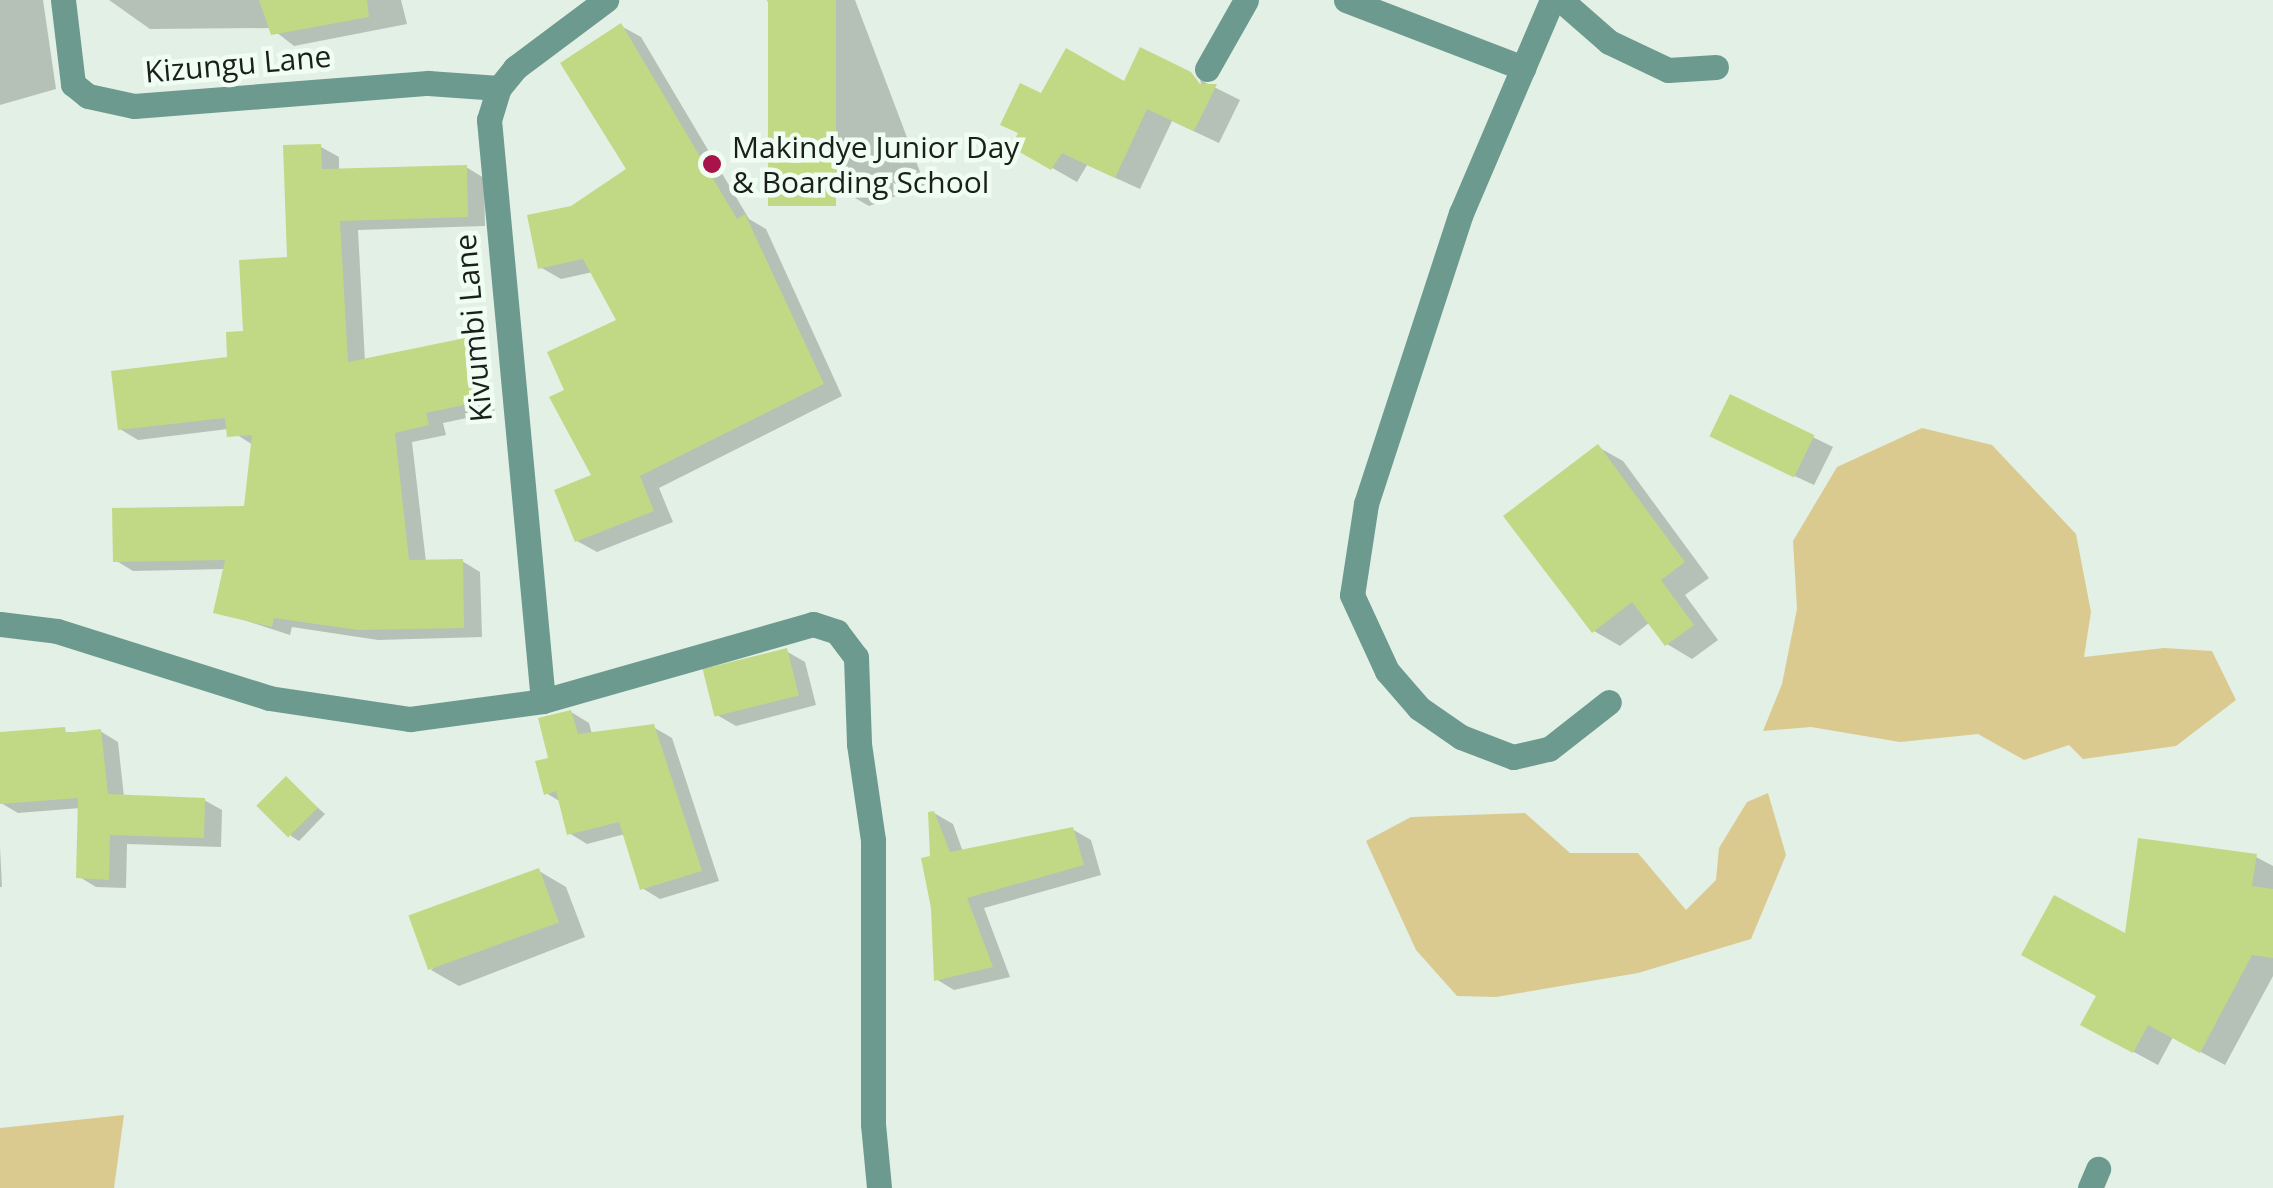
<!DOCTYPE html>
<html>
<head>
<meta charset="utf-8">
<style>
	body { margin:0 }
	#map { position:relative; width:2273px; height:1188px; overflow:hidden; background:#e3f0e5; font-family:"Open Sans",sans-serif }
	div>[style] { position:absolute }
	[style*='--x'] { left:calc(var(--x)*1px); top:calc(var(--y)*1px); width:calc(var(--w)*1px); rotate:calc(var(--a)*1deg) }
	.green>* { inset:0; background:#dbca90 }
	.shadow>* { inset:0; background:#0003 }
	.building>* { inset:0; background:#c1d984; transform-origin:0 0 }
	.minor>* { height:25px; margin:-12.5px; padding:0 12.5px; transform-origin:12.5px; border-radius:12.5px; background:#6d9a8f }
	.dots>* { width:28px; height:28px; translate:-50% -50%; box-sizing:border-box; border:5px solid #f0fdf2; border-radius:50% }
	span { translate:-50% -50%; white-space:nowrap; text-align:center; line-height:1.15; -webkit-text-stroke:9px #f0fdf2; paint-order:stroke }
	.street-label { font-size:30px; color:#1b1f1c }
	.poi-label { font-size:30px; color:#1b1f1c }
	.left { translate:0 -50%; text-align:left }
</style>
</head>
<body>
<div id="map">
	<div class="green">
		<div style="clip-path:polygon(1922px 428px,1992px 445px,2076px 534px,2091px 612px,2084px 657px,2164px 648px,2212px 651px,2236px 700px,2176px 746px,2083px 759px,2069px 745px,2024px 760px,1978px 734px,1900px 742px,1811px 727px,1763px 731px,1782px 684px,1797px 609px,1793px 541px,1837px 467px)"></div>
		<div style="clip-path:polygon(1768px 793px,1786px 855px,1751px 939px,1638px 973px,1496px 997px,1457px 996px,1416px 950px,1366px 841px,1411px 817px,1525px 813px,1570px 853px,1638px 853px,1686px 910px,1716px 880px,1719px 848px,1747px 802px)"></div>
		<div style="clip-path:polygon(124px 1115px,114px 1188px,0 1188px,0 1128px)"></div>
	</div>
	<div class="shadow">
		<div style="clip-path:polygon(0 0,43px 0,56px 89px,0 105px)"></div>
		<div style="clip-path:polygon(109px 0,401px 0,407px 24px,294px 46px,271px 28px,150px 29px)"></div>
		<div style="clip-path:polygon(767px 0,855px 0,925px 185px,869px 206px,843px 191px)"></div>
		<div style="clip-path:polygon(621px 26px,641px 37px,749px 219px,766px 229px,842px 396px,659px 488px,673px 522px,597px 552px,577px 541px,594px 476px,567px 391px,620px 322px,593px 272px,561px 279px,540px 267px,572px 208px,629px 170px)"></div>
		<div style="clip-path:polygon(1200px 80px,1240px 100px,1219px 143px,1172px 121px,1140px 189px,1087px 165px,1077px 182px,1014px 146px,1042px 96px,1125px 85px,1205px 95px)"></div>
		<div style="clip-path:polygon(321px 147px,339px 157px,339px 171px,466px 167px,484px 178px,485px 226px,358px 230px,365px 362px,464px 340px,482px 351px,495px 412px,443px 423px,446px 435px,412px 442px,426px 562px,462px 561px,480px 572px,482px 637px,378px 640px,292px 627px,290px 635px,216px 611px,225px 569px,133px 571px,115px 560px,246px 508px,253px 445px,228px 429px,138px 440px,120px 429px,230px 360px,289px 259px)"></div>
		<div style="clip-path:polygon(1731px 397px,1833px 447px,1814px 485px,1730px 446px)"></div>
		<div style="clip-path:polygon(1598px 447px,1623px 461px,1709px 578px,1685px 595px,1718px 640px,1692px 659px,1667px 644px,1650px 622px,1620px 646px,1594px 631px)"></div>
		<div style="clip-path:polygon(786px 651px,805px 662px,816px 705px,736px 726px,717px 715px)"></div>
		<div style="clip-path:polygon(571px 712px,589px 723px,592px 734px,653px 727px,672px 738px,719px 881px,660px 899px,642px 888px,625px 834px,587px 844px,569px 833px,561px 802px,546px 793px,551px 760px)"></div>
		<div style="clip-path:polygon(100px 731px,118px 742px,124px 797px,204px 800px,222px 810px,221px 847px,127px 844px,126px 888px,96px 887px,78px 876px,80px 808px,18px 813px,1px 803px,0 735px)"></div>
		<div style="clip-path:polygon(286px 780px,325px 814px,299px 841px,291px 836px)"></div>
		<div style="clip-path:polygon(934px 813px,953px 824px,963px 852px,1072px 829px,1091px 840px,1101px 875px,984px 908px,1010px 977px,954px 990px,936px 979px)"></div>
		<div style="clip-path:polygon(0 847px,2px 887px,0 887px)"></div>
		<div style="clip-path:polygon(2256px 857px,2273px 866px,2273px 976px,2225px 1065px,2173px 1037px,2158px 1065px,2108px 1038px,2127px 937px)"></div>
		<div style="clip-path:polygon(539px 871px,566px 887px,585px 937px,459px 986px,431px 970px)"></div>
	</div>
	<div class="building">
		<div style="clip-path:polygon(259px 0,367px 0,369px 17px,271px 35px)"></div>
		<div style="left:768px;top:0;width:68px;height:206px"></div>
		<div style="clip-path:polygon(621px 23px,737px 219px,745px 214px,824px 384px,640px 476px,654px 511px,575px 542px,554px 490px,591px 475px,549px 397px,564px 390px,547px 352px,616px 320px,583px 259px,538px 269px,527px 215px,571px 206px,626px 169px,560px 63px)"></div>
		<div style="clip-path:polygon(1140px 47px,1191px 72px,1200px 84px,1217px 84px,1194px 131px,1147px 109px,1115px 178px,1062px 153px,1051px 170px,1011px 147px,1018px 133px,1000px 125px,1020px 83px,1041px 93px,1066px 48px,1124px 81px)"></div>
		<div style="clip-path:polygon(321px 144px,322px 169px,467px 165px,468px 217px,340px 221px,348px 362px,465px 338px,478px 402px,426px 413px,429px 425px,395px 433px,409px 560px,463px 559px,464px 628px,358px 630px,274px 618px,272px 627px,213px 613px,225px 560px,113px 562px,112px 508px,244px 506px,252px 435px,227px 437px,225px 418px,118px 430px,111px 371px,227px 357px,226px 332px,243px 331px,239px 260px,287px 257px,283px 145px)"></div>
		<div style="left:1730px;top:394px;width:94px;height:47px;rotate:26deg"></div>
		<div style="clip-path:polygon(1598px 444px,1685px 562px,1661px 580px,1694px 625px,1665px 646px,1632px 602px,1592px 633px,1503px 516px)"></div>
		<div style="left:787px;top:648px;width:49px;height:87px;rotate:76deg"></div>
		<div style="clip-path:polygon(571px 710px,578px 734px,654px 724px,702px 871px,640px 890px,619px 822px,567px 835px,556px 791px,544px 795px,535px 761px,548px 758px,538px 718px)"></div>
		<div style="clip-path:polygon(65px 727px,66px 733px,101px 729px,108px 794px,205px 798px,204px 838px,110px 835px,109px 880px,76px 878px,78px 798px,0 804px,0 732px)"></div>
		<div style="left:286px;top:776px;width:45px;height:42px;rotate:45deg"></div>
		<div style="clip-path:polygon(934px 811px,950px 852px,1073px 827px,1084px 865px,967px 898px,993px 967px,934px 981px,931px 908px,921px 858px,930px 856px,928px 812px)"></div>
		<div style="clip-path:polygon(2138px 838px,2257px 854px,2252px 886px,2273px 889px,2273px 958px,2252px 955px,2200px 1053px,2148px 1025px,2133px 1053px,2080px 1025px,2096px 996px,2021px 955px,2054px 895px,2125px 933px)"></div>
		<div style="left:539px;top:868px;width:58px;height:139px;rotate:70deg"></div>
	</div>
	<div class="minor">
		<div style="--x:63;--y:0;--w:85;--a:83.2"></div>
		<div style="--x:73;--y:84;--w:19;--a:39"></div>
		<div style="--x:88;--y:96;--w:47;--a:12.3"></div>
		<div style="--x:134;--y:106;--w:295;--a:-4.5"></div>
		<div style="--x:428;--y:83;--w:71;--a:4"></div>
		<div style="--x:1346;--y:0;--w:190;--a:21"></div>
		<div style="--x:1552;--y:0;--w:232;--a:113.1"></div>
		<div style="--x:1461;--y:213;--w:306;--a:108.1"></div>
		<div style="--x:1366;--y:504;--w:92;--a:98.7"></div>
		<div style="--x:1352;--y:595;--w:84;--a:65.3"></div>
		<div style="--x:1387;--y:671;--w:49;--a:49.1"></div>
		<div style="--x:1419;--y:708;--w:51;--a:34.6"></div>
		<div style="--x:1461;--y:737;--w:56;--a:21"></div>
		<div style="--x:1513;--y:757;--w:37;--a:-13"></div>
		<div style="--x:1549;--y:749;--w:76;--a:-38.1"></div>
		<div style="--x:1561;--y:0;--w:64;--a:41.2"></div>
		<div style="--x:1609;--y:42;--w:65;--a:25.4"></div>
		<div style="--x:1668;--y:70;--w:48;--a:-3.6"></div>
		<div style="--x:1207;--y:69;--w:79;--a:-60.5"></div>
		<div style="--x:0;--y:624;--w:57;--a:7"></div>
		<div style="--x:57;--y:631;--w:222;--a:17.5"></div>
		<div style="--x:269;--y:698;--w:143;--a:8.5"></div>
		<div style="--x:410;--y:719;--w:134;--a:-7.7"></div>
		<div style="--x:543;--y:701;--w:281;--a:-15.9"></div>
		<div style="--x:813;--y:624;--w:25;--a:18"></div>
		<div style="--x:837;--y:632;--w:31;--a:53"></div>
		<div style="--x:856;--y:657;--w:87;--a:88"></div>
		<div style="--x:859;--y:744;--w:97;--a:81.7"></div>
		<div style="--x:873;--y:840;--w:284;--a:90"></div>
		<div style="--x:873;--y:1124;--w:64;--a:84.6"></div>
		<div style="--x:543;--y:701;--w:584;--a:-95.31"></div>
		<div style="--x:489;--y:120;--w:34;--a:-73"></div>
		<div style="--x:499;--y:88;--w:26;--a:-51"></div>
		<div style="--x:515;--y:68;--w:114;--a:-36.8"></div>
		<div style="--x:2090;--y:1188;--w:21;--a:-67"></div>
	</div>
	<div class="dots">
		<div style="left:712px;top:164px;background:#a81349"></div>
	</div>
	<div class="street-label">
		<span style="left:238px;top:64px;rotate:-5deg">Kizungu Lane</span>
		<span style="left:473px;top:328px;rotate:-95deg">Kivumbi Lane</span>
	</div>
	<div class="poi-label">
		<span class="left" style="left:732px;top:164px">Makindye Junior Day<br>&amp; Boarding School</span>
	</div>
</div>
</body>
</html>
